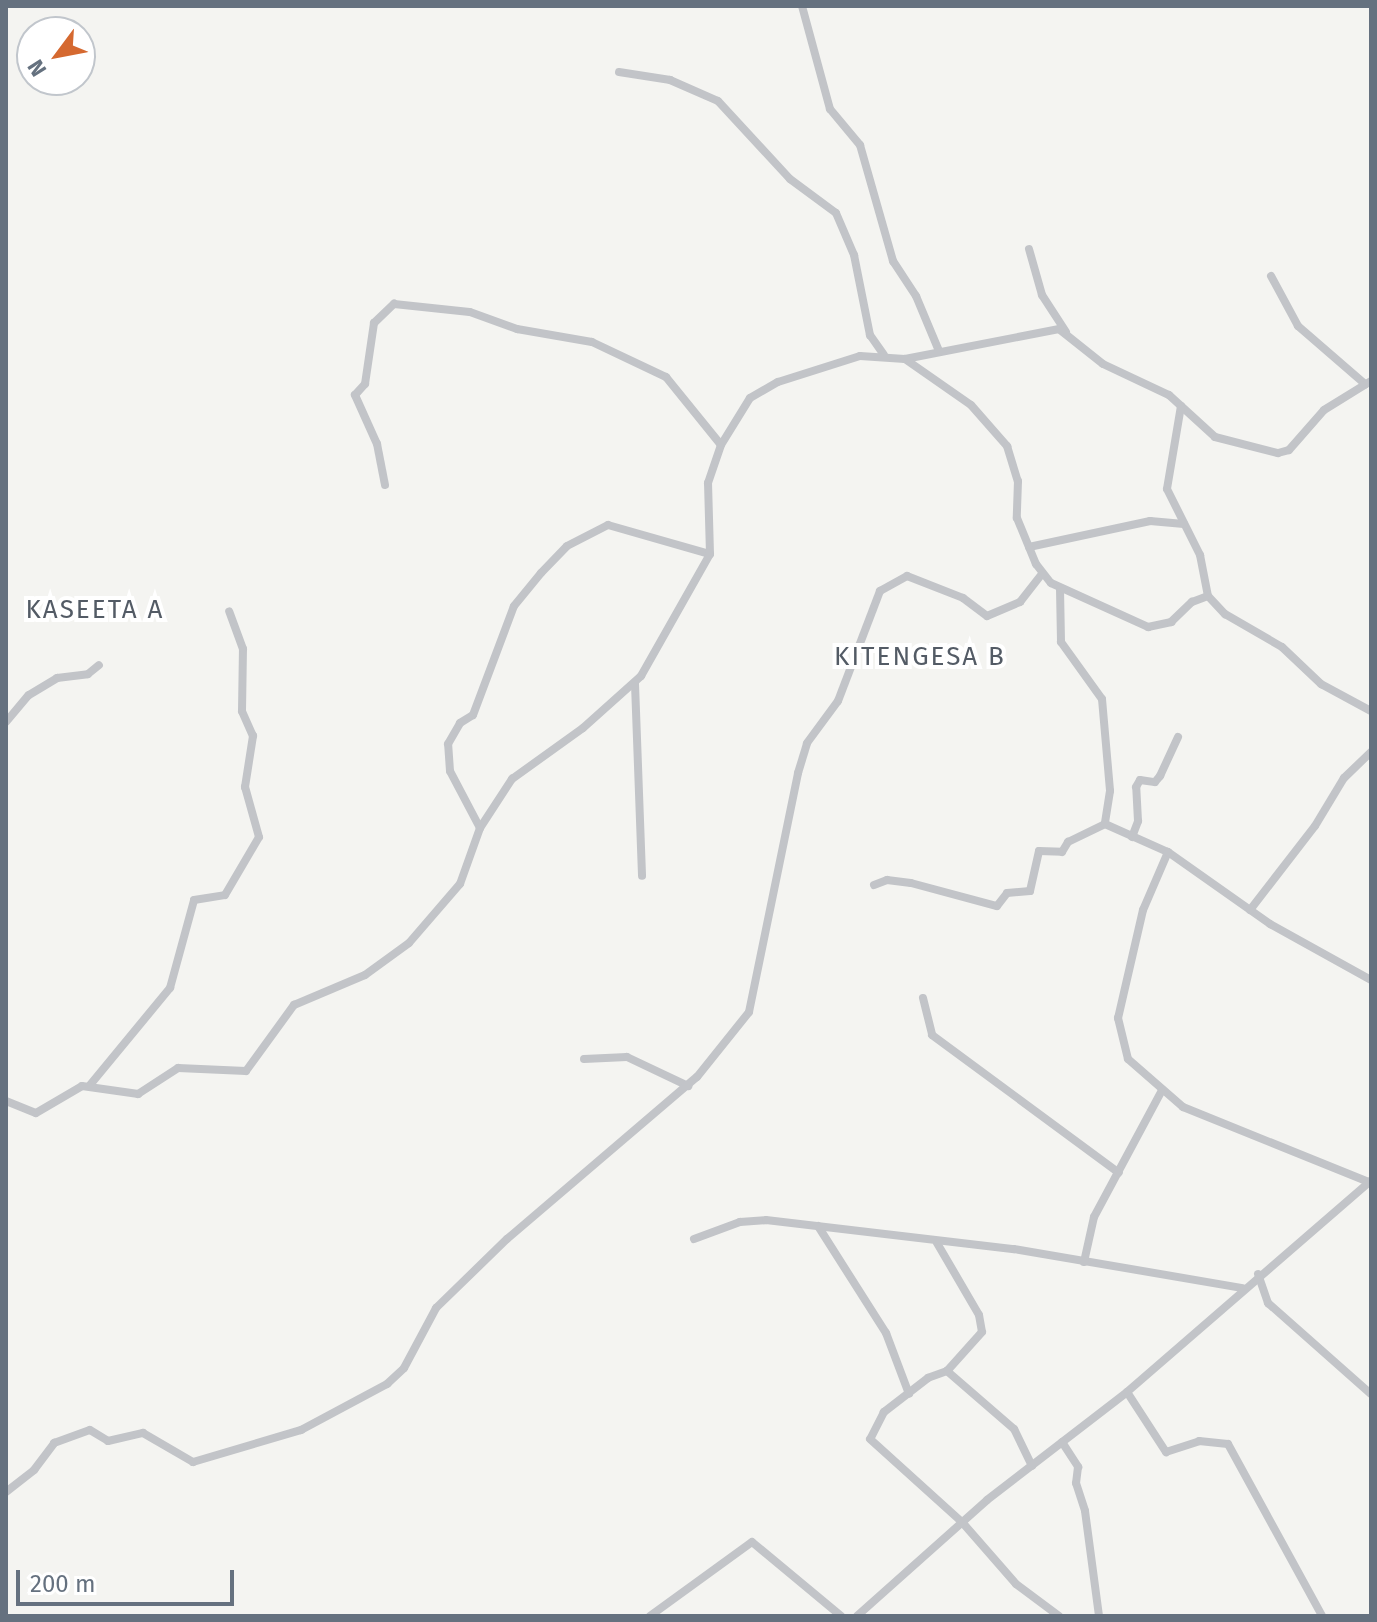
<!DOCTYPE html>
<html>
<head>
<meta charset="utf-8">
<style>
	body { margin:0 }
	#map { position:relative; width:1377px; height:1622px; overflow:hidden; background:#f4f4f1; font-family:"Fira Sans",sans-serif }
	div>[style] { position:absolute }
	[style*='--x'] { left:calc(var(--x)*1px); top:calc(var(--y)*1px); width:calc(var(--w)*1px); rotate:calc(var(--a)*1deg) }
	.street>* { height:8px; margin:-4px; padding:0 4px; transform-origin:4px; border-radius:4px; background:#c2c4c8 }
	span { translate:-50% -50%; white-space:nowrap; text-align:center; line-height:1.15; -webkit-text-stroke:8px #fff; paint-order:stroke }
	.quarter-label { font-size:26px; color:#535b65; letter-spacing:2px }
	.frame { position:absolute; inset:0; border:8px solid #65717f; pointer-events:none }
	.north { position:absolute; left:16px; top:16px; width:80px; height:80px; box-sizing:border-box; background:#fff; border:2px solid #c1c6cc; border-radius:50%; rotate:238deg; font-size:22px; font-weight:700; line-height:32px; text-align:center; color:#65717f }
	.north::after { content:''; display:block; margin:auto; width:28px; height:36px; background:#d56930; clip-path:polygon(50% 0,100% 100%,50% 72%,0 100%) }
	.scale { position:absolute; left:16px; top:1570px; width:218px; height:36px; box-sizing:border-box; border:4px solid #65717f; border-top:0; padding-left:10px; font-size:24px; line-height:28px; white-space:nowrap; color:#65717f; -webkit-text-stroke:6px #fff; paint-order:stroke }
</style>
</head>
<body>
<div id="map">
	<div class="street">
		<div style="--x:802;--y:6;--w:107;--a:74.8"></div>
		<div style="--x:830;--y:109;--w:47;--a:50.2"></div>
		<div style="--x:860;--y:145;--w:121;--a:74.1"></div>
		<div style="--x:893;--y:261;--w:42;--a:56.7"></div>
		<div style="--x:916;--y:296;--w:60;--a:67.3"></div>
		<div style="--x:619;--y:72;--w:52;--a:8.9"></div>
		<div style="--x:670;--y:80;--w:52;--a:23.6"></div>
		<div style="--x:718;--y:101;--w:106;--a:47.3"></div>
		<div style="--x:790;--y:179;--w:57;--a:36.5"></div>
		<div style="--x:836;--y:213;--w:46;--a:66.8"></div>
		<div style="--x:854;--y:255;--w:82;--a:78.7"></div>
		<div style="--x:870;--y:335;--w:24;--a:55"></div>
		<div style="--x:1029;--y:249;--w:48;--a:74.2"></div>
		<div style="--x:1042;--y:295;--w:44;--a:57"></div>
		<div style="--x:1271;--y:276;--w:57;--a:61.6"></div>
		<div style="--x:1298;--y:326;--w:89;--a:40.9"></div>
		<div style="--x:905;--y:359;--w:157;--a:-11"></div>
		<div style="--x:1059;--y:329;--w:56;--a:38.5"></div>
		<div style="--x:1103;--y:364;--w:73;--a:25.2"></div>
		<div style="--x:1169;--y:395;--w:62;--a:42.4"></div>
		<div style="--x:1215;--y:437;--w:65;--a:14.3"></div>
		<div style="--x:1278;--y:453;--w:11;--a:-15"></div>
		<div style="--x:1289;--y:450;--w:53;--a:-48.8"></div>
		<div style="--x:1324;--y:410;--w:55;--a:-31.7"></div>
		<div style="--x:1181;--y:406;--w:84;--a:99.6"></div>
		<div style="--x:1167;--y:489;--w:74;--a:63.4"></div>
		<div style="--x:1200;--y:555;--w:42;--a:79"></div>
		<div style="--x:1208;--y:596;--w:25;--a:47"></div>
		<div style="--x:1225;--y:614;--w:66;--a:30.1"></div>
		<div style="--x:1282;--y:647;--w:54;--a:43.5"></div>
		<div style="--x:1321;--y:684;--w:57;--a:28.4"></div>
		<div style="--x:385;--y:485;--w:42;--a:-101"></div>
		<div style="--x:377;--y:444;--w:54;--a:-114.2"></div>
		<div style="--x:355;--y:395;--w:15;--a:-48"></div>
		<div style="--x:365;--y:384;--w:62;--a:-81.6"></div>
		<div style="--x:374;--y:323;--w:28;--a:-44"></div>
		<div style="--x:394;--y:304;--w:76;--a:6"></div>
		<div style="--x:470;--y:312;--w:50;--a:19.9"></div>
		<div style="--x:517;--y:329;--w:76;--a:9.8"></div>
		<div style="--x:592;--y:342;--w:82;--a:25.3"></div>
		<div style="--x:666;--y:377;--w:87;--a:51"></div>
		<div style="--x:1029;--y:547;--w:124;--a:-12.1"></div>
		<div style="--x:1150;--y:521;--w:34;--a:5"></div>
		<div style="--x:1060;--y:589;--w:53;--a:88.9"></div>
		<div style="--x:1061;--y:642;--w:70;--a:54.3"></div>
		<div style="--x:1102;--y:699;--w:92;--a:85"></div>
		<div style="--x:1110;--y:791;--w:33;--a:99"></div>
		<div style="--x:635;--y:684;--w:192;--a:87.9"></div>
		<div style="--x:6;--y:722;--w:35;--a:-50"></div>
		<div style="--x:29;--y:695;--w:33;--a:-31"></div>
		<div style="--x:57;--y:678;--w:31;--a:-7"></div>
		<div style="--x:88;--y:674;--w:14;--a:-39"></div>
		<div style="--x:480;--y:828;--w:64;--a:-117.8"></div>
		<div style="--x:450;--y:771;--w:27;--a:-94"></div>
		<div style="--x:448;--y:744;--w:24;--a:-60"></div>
		<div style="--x:460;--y:723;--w:15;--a:-32"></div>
		<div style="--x:473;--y:715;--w:116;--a:-69.4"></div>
		<div style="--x:514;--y:606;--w:43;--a:-50.7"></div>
		<div style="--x:541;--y:573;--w:37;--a:-46"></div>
		<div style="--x:567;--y:546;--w:46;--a:-27.1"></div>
		<div style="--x:608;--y:525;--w:106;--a:15.9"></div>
		<div style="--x:1132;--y:837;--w:17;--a:-69"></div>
		<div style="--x:1138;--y:821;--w:34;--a:-93"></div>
		<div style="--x:1136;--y:787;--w:8;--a:-60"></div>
		<div style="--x:1140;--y:780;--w:15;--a:8"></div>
		<div style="--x:1155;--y:782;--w:8;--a:-50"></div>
		<div style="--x:1160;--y:776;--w:43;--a:-65.2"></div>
		<div style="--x:1168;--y:852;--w:63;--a:113.3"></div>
		<div style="--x:1143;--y:910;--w:111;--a:103"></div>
		<div style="--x:1118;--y:1018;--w:42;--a:76.3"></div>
		<div style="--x:1128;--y:1059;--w:73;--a:41.1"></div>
		<div style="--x:1183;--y:1107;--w:201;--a:22"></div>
		<div style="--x:874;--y:885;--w:14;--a:-21"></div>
		<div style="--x:887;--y:880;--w:24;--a:7"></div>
		<div style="--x:911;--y:883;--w:89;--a:15"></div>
		<div style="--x:997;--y:906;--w:16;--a:-52"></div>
		<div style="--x:1007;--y:893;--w:23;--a:-5"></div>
		<div style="--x:1030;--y:891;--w:41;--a:-77.3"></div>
		<div style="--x:1039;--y:851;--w:23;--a:2"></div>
		<div style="--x:1062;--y:852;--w:12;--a:-59"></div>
		<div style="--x:1068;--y:842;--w:41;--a:-25.9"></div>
		<div style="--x:1105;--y:824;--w:69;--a:24"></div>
		<div style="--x:1168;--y:852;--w:125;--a:35.2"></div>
		<div style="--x:1270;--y:924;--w:115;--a:29"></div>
		<div style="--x:1250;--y:910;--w:106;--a:-52.3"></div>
		<div style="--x:1315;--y:826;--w:56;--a:-58.9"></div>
		<div style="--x:1344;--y:778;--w:37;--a:-44"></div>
		<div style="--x:923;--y:998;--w:38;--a:76"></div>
		<div style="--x:932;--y:1035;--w:232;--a:36.4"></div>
		<div style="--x:584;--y:1059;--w:43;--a:-2.7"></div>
		<div style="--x:627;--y:1057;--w:68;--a:25.4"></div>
		<div style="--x:90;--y:1085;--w:126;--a:-50.5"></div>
		<div style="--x:170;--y:988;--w:91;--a:-74.7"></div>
		<div style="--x:194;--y:900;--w:31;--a:-9"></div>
		<div style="--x:225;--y:895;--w:67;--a:-59.6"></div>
		<div style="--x:259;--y:837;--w:52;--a:-105.6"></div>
		<div style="--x:245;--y:787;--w:52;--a:-81.1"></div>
		<div style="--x:253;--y:736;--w:27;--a:-114"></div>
		<div style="--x:242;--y:711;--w:62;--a:-89.1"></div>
		<div style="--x:243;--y:649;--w:40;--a:-110.2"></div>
		<div style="--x:6;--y:1101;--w:32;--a:22"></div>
		<div style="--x:36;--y:1113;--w:53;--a:-30.4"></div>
		<div style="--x:82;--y:1086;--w:57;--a:8.1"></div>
		<div style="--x:138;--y:1094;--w:48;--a:-33"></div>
		<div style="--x:178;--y:1068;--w:68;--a:2.5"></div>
		<div style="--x:246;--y:1071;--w:82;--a:-54"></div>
		<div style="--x:294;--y:1005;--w:77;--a:-22.9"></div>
		<div style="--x:365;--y:975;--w:54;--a:-36"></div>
		<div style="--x:409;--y:943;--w:78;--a:-49.2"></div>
		<div style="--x:460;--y:884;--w:59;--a:-70.3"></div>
		<div style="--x:480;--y:828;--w:59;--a:-56.9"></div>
		<div style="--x:512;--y:779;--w:87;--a:-35.7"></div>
		<div style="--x:583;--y:728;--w:78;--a:-41.9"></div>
		<div style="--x:641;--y:676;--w:140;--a:-60.5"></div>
		<div style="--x:710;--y:554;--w:71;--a:-91.6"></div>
		<div style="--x:708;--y:483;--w:40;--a:-71.1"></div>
		<div style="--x:721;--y:445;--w:55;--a:-58.3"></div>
		<div style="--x:750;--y:398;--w:32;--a:-30"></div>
		<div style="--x:778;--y:382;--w:86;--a:-17.6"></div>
		<div style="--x:860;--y:356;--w:45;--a:3.8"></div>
		<div style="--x:905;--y:359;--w:80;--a:34.9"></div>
		<div style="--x:971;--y:405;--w:55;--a:48.7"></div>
		<div style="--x:1007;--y:446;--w:37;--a:73"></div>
		<div style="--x:1018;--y:481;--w:37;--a:92"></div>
		<div style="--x:1017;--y:518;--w:50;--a:67.6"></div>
		<div style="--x:1036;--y:564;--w:24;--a:52"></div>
		<div style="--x:1051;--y:583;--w:107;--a:24.4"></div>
		<div style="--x:1148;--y:627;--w:24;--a:-12"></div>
		<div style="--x:1171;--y:622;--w:29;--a:-44"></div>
		<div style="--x:1192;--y:602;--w:17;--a:-21"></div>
		<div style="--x:818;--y:1226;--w:127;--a:57.6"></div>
		<div style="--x:886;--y:1333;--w:65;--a:69.3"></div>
		<div style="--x:694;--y:1239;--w:49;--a:-20.3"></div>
		<div style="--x:740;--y:1222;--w:26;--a:-4"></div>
		<div style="--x:766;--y:1220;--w:250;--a:6.7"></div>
		<div style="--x:1014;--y:1249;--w:232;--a:9.7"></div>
		<div style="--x:937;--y:1243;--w:83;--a:59.7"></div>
		<div style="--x:979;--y:1315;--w:17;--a:80"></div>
		<div style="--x:982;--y:1332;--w:52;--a:131.9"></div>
		<div style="--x:1084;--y:1262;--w:46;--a:-77.5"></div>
		<div style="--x:1094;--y:1217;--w:142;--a:-61.8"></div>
		<div style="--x:1258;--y:1274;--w:31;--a:71"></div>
		<div style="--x:1268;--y:1303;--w:137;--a:41.5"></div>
		<div style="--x:1127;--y:1392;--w:72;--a:57"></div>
		<div style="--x:1166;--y:1452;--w:35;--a:-18"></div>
		<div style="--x:1199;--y:1441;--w:29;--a:6"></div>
		<div style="--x:1228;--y:1444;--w:196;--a:61.3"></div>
		<div style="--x:1062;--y:1442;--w:30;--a:57"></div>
		<div style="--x:1078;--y:1467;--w:16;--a:97"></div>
		<div style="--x:1076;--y:1483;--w:29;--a:72"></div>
		<div style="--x:1085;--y:1511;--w:106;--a:82.4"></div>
		<div style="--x:1032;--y:1466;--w:41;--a:-115.9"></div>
		<div style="--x:1014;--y:1429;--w:89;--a:-139.1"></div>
		<div style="--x:947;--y:1371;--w:20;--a:160"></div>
		<div style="--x:928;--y:1378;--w:56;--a:142.3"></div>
		<div style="--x:884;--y:1412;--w:30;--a:117"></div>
		<div style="--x:870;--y:1439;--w:124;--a:42.1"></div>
		<div style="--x:962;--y:1522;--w:82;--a:48.9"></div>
		<div style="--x:1016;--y:1584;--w:54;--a:36.7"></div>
		<div style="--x:6;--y:1492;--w:36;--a:-38"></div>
		<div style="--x:34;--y:1470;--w:34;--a:-53"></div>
		<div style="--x:54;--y:1443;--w:38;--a:-20"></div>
		<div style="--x:90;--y:1430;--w:21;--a:31"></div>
		<div style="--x:108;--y:1441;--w:36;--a:-13"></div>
		<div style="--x:143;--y:1433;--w:58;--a:30.1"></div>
		<div style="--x:193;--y:1462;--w:113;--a:-16.5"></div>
		<div style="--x:301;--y:1430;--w:98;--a:-28.1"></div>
		<div style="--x:387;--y:1384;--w:23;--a:-43"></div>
		<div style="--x:404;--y:1368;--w:68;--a:-61.9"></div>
		<div style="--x:436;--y:1308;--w:99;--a:-44.2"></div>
		<div style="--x:507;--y:1239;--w:250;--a:-40.5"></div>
		<div style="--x:697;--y:1077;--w:83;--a:-51.3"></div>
		<div style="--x:749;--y:1012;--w:244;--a:-78.4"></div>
		<div style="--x:798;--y:773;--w:31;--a:-73"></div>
		<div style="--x:807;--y:743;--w:52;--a:-53.6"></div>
		<div style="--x:838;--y:701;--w:118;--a:-69.1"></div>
		<div style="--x:880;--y:591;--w:31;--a:-29"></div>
		<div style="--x:907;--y:576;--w:60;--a:21.4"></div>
		<div style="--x:963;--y:598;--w:30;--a:37"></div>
		<div style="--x:987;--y:616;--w:36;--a:-23"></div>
		<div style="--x:1020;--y:602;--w:36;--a:-52"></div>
		<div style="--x:650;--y:1616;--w:126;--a:-36"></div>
		<div style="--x:752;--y:1542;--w:116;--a:39.7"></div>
		<div style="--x:857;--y:1616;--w:174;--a:-41.7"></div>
		<div style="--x:987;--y:1500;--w:177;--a:-37.6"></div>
		<div style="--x:1127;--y:1392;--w:323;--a:-40.9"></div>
	</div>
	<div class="quarter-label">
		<span style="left:95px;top:610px">KASEETA A</span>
		<span style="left:920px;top:657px">KITENGESA B</span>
	</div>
	<div class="frame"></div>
	<div class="north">N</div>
	<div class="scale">200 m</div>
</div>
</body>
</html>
